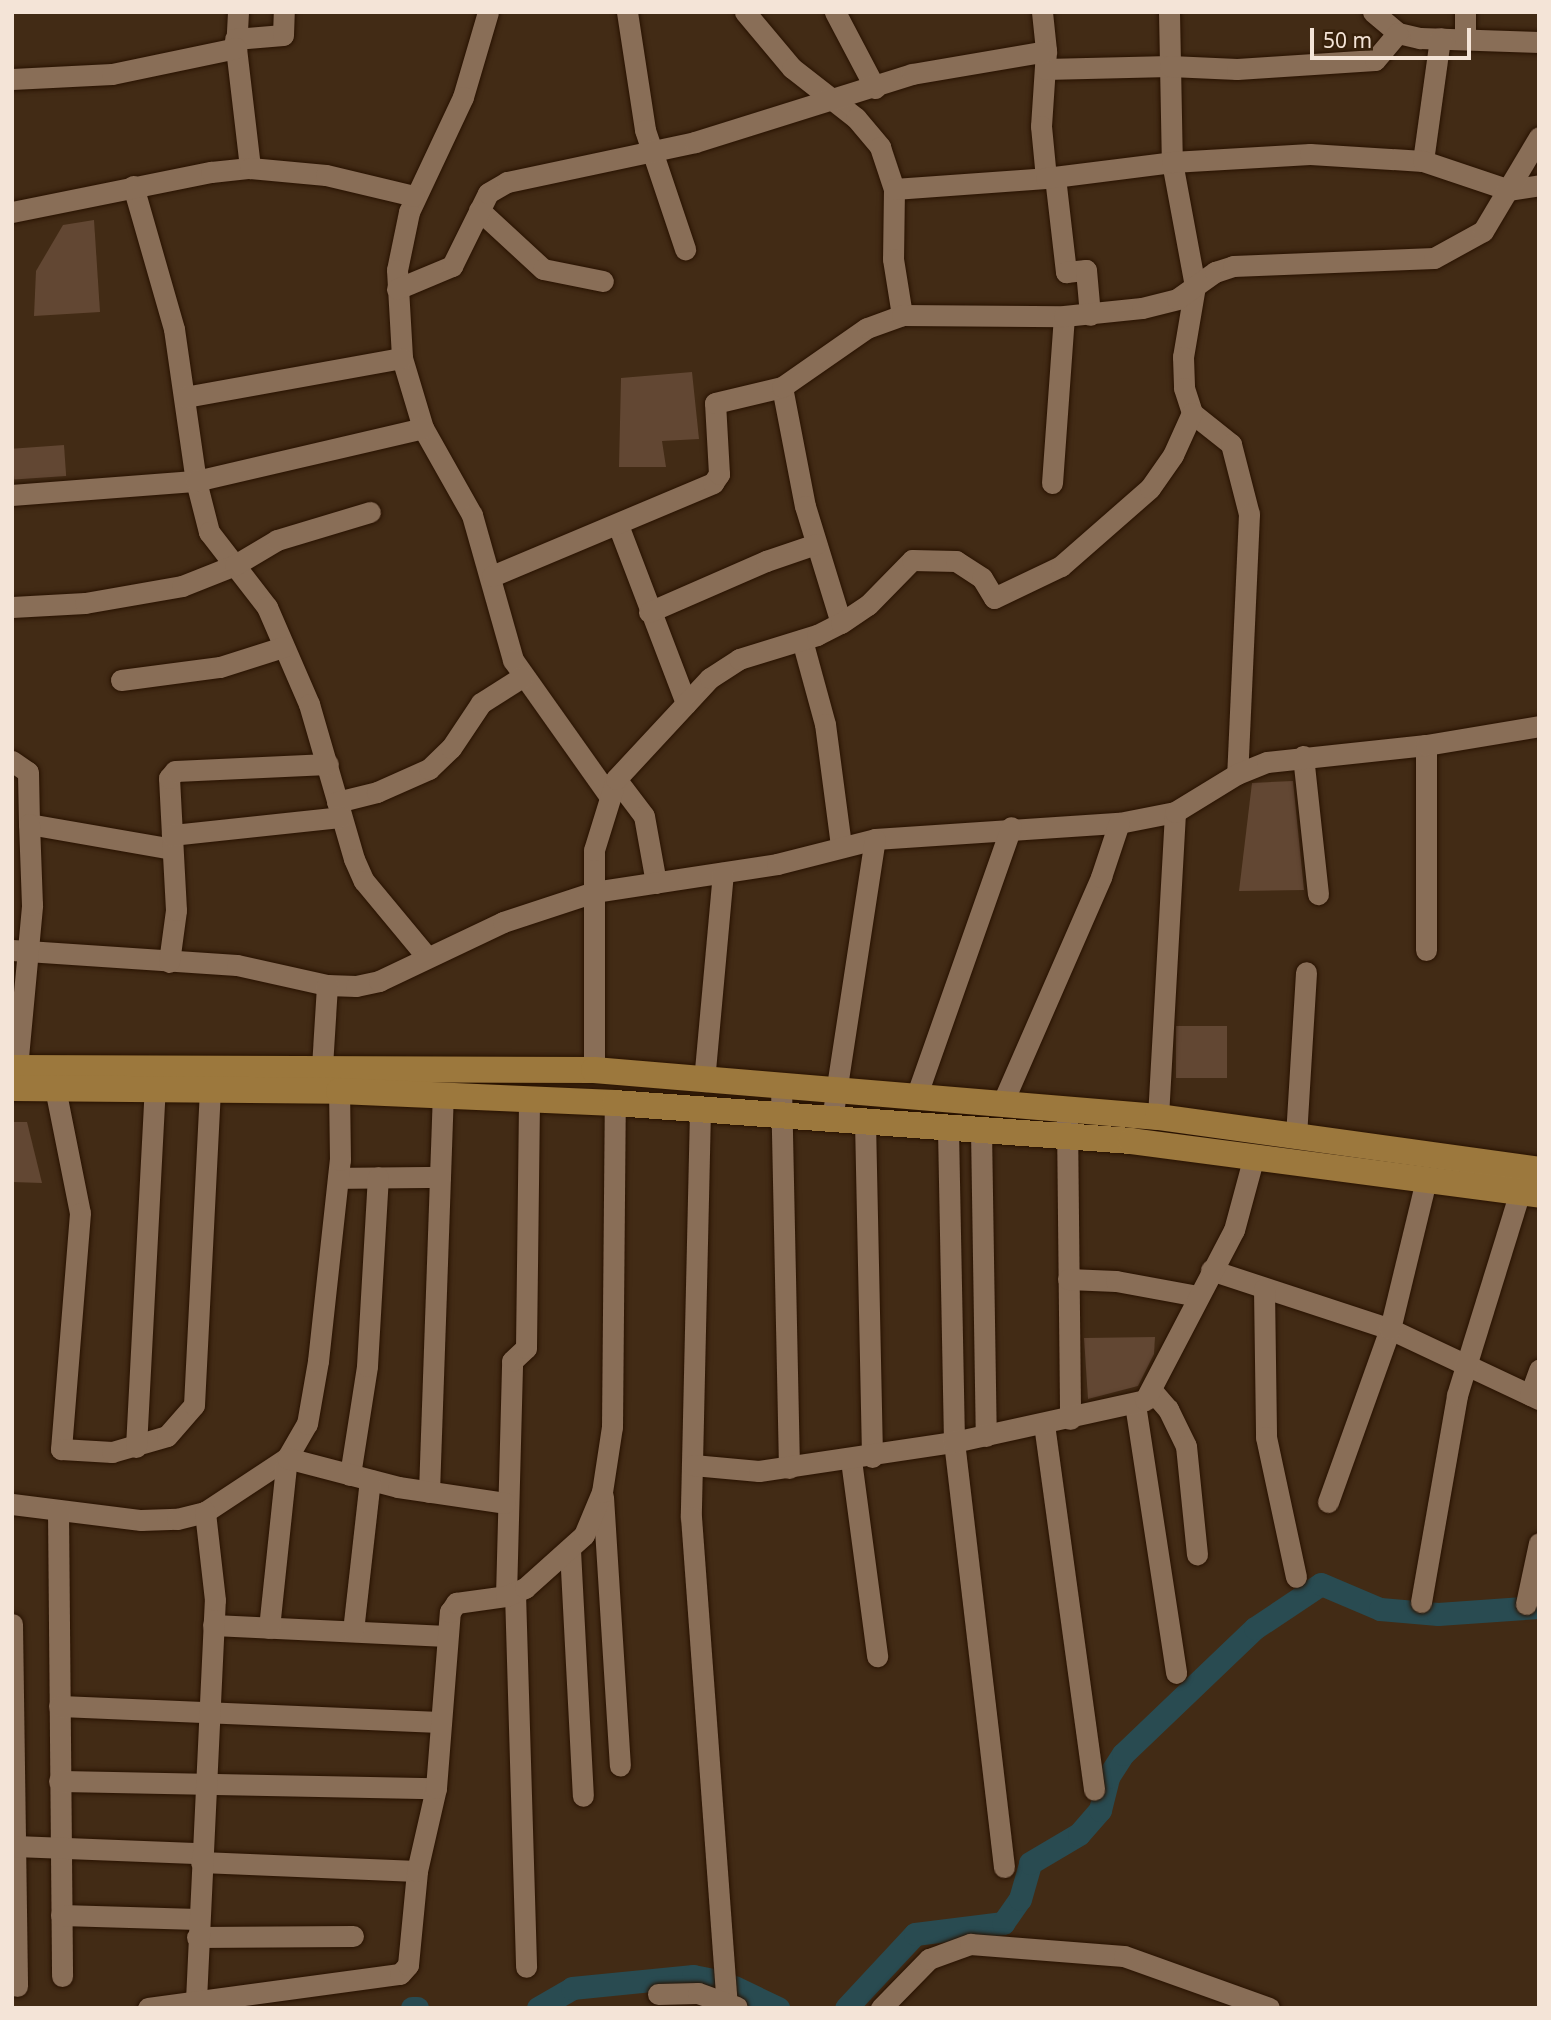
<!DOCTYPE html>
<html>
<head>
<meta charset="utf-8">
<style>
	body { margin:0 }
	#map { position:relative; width:1551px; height:2020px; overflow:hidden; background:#422b15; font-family:"Noto Sans",sans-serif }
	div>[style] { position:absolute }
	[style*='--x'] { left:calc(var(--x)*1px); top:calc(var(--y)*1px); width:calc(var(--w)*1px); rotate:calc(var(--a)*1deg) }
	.canal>* { height:23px; margin:-11.5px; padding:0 11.5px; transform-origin:11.5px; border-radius:11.5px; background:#294b51 }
	.building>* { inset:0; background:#624733; transform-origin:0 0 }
	.roads { filter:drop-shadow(0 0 2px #281200) drop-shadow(0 0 2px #281200) }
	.minor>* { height:21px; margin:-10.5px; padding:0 10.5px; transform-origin:10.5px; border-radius:10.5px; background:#896e57 }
	.major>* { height:26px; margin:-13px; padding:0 13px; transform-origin:13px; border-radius:13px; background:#9c783d }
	span { translate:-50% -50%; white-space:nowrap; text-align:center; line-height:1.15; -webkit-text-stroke:5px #37210b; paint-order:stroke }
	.frame { position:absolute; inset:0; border:14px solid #f4e4d7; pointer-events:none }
	.scale { position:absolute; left:1310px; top:28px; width:161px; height:32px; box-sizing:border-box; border:4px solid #f4e4d7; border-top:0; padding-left:9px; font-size:21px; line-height:24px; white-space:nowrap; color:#f4e4d7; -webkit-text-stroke:5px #37210b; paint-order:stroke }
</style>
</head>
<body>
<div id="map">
	<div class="canal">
		<div style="--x:734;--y:1987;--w:49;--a:25.5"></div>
		<div style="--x:412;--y:2008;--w:5;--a:0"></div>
		<div style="--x:538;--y:2008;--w:39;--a:-30"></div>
		<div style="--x:572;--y:1988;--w:122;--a:-5.7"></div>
		<div style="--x:693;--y:1976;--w:26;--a:11"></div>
		<div style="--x:846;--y:2008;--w:101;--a:-47"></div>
		<div style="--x:915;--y:1934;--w:89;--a:-7.1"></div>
		<div style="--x:1003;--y:1923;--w:29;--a:-55"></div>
		<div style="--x:1020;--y:1899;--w:37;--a:-74"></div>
		<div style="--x:1030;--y:1863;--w:57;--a:-30.6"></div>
		<div style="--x:1079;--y:1834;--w:32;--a:-49"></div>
		<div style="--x:1100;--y:1810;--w:34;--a:-76"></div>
		<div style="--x:1108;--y:1777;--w:27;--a:-57"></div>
		<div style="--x:1123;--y:1754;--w:182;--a:-43.7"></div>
		<div style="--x:1255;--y:1628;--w:79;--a:-33.7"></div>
		<div style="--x:1321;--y:1584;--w:64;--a:23"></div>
		<div style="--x:1380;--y:1609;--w:58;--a:4.9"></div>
		<div style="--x:1438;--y:1614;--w:101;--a:-4"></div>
	</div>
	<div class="building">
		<div style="clip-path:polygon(94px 220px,100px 312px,34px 316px,36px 271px,63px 225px)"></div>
		<div style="clip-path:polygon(692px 372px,699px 439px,662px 441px,666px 467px,619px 467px,621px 378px)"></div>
		<div style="left:64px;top:445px;width:31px;height:52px;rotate:86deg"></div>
		<div style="clip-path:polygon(1293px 781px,1304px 890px,1239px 891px,1252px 783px)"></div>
		<div style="left:1176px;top:1026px;width:51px;height:52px"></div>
		<div style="clip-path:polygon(12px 1122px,27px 1122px,42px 1183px,12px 1182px)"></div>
		<div style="clip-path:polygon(1155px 1337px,1154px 1354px,1138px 1386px,1088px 1399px,1084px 1338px)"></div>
	</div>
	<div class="roads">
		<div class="minor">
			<div style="--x:238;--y:12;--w:36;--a:93"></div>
			<div style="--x:236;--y:48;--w:121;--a:83.3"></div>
			<div style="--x:488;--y:12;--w:89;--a:106.4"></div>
			<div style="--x:463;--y:97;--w:127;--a:115.2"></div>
			<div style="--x:409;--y:212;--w:59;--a:101.7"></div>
			<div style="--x:397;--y:270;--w:88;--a:86.7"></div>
			<div style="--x:402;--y:358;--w:73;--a:73.3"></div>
			<div style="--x:423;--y:428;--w:100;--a:60.6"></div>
			<div style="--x:472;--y:515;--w:151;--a:74.2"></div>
			<div style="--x:513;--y:660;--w:164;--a:54.7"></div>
			<div style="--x:627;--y:12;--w:119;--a:81.3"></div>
			<div style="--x:645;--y:130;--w:126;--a:71.4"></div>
			<div style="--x:745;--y:12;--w:73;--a:50"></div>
			<div style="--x:792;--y:68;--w:81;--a:38"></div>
			<div style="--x:856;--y:118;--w:38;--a:50"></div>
			<div style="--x:880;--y:147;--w:44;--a:71.6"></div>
			<div style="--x:894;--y:189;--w:70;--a:90.8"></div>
			<div style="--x:893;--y:259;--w:57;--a:80.9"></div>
			<div style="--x:835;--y:12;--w:86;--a:62.2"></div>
			<div style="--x:1042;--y:12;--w:39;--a:84"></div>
			<div style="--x:1046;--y:51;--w:75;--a:93.8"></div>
			<div style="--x:1041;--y:126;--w:52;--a:84.5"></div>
			<div style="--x:1169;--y:12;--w:150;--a:88.9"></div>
			<div style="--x:1172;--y:162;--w:126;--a:79.5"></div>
			<div style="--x:1195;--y:286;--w:72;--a:99.6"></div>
			<div style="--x:1183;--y:357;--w:31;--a:88"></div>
			<div style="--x:1184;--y:388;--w:26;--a:72"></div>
			<div style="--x:1192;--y:413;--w:50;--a:38.5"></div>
			<div style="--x:1231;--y:444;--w:72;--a:75.6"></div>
			<div style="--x:1249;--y:514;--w:260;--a:92.6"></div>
			<div style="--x:1373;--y:12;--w:33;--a:40"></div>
			<div style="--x:1398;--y:33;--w:23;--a:13"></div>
			<div style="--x:1420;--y:38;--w:119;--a:1.9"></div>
			<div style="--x:1465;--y:12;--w:27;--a:90"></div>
			<div style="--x:235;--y:39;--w:48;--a:-4.8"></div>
			<div style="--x:283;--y:35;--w:23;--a:-88"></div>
			<div style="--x:1045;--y:69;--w:125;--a:-1.4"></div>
			<div style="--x:1170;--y:66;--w:67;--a:2.6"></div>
			<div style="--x:1237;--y:69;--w:138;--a:-3.7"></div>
			<div style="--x:1375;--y:60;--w:35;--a:-50"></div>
			<div style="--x:12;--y:79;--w:100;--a:-2.9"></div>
			<div style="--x:112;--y:74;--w:127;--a:-11.8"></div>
			<div style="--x:1423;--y:161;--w:124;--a:-82.1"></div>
			<div style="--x:1055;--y:177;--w:96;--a:83.4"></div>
			<div style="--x:1066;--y:272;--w:20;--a:-6"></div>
			<div style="--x:1086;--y:270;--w:45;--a:84.9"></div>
			<div style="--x:133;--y:186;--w:149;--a:74"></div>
			<div style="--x:174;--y:329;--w:154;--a:81.8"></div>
			<div style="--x:196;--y:481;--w:53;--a:75.7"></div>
			<div style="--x:209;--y:532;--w:95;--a:52.3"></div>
			<div style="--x:267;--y:607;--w:106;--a:66.6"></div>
			<div style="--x:309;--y:704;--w:161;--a:73.8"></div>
			<div style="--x:354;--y:859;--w:24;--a:66"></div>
			<div style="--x:364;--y:881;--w:99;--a:50.3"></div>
			<div style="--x:894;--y:189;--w:152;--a:-4.1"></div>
			<div style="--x:1046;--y:178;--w:127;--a:-7.2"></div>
			<div style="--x:1172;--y:162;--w:138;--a:-3.3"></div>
			<div style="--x:1310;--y:154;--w:113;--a:3.5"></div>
			<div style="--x:1423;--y:161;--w:91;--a:18.6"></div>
			<div style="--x:1509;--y:190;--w:30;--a:-9"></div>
			<div style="--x:479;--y:210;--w:87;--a:42.7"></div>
			<div style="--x:543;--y:269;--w:61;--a:11.3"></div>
			<div style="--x:12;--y:212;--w:203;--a:-11.4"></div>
			<div style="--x:211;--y:172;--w:39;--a:-6"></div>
			<div style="--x:250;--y:168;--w:76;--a:5.3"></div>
			<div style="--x:326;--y:175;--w:90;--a:13.4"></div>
			<div style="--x:397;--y:289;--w:60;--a:-22.7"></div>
			<div style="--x:452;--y:266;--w:81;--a:-63.7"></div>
			<div style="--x:488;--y:193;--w:22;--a:-30"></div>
			<div style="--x:507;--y:182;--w:192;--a:-12"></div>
			<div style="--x:695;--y:142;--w:227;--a:-17.4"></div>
			<div style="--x:912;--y:74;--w:136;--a:-9.7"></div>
			<div style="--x:782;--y:387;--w:121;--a:79.1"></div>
			<div style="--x:805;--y:506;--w:122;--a:72.9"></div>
			<div style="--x:185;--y:397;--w:220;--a:-10.2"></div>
			<div style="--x:1052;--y:483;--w:167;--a:-85.9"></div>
			<div style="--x:12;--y:495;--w:185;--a:-4.4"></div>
			<div style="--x:196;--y:481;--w:233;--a:-13.1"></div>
			<div style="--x:618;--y:525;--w:191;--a:69.1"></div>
			<div style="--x:492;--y:576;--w:240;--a:-22.8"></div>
			<div style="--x:713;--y:483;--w:11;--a:-56"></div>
			<div style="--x:719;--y:474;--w:71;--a:-93.2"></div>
			<div style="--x:715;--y:403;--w:69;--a:-13.4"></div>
			<div style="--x:782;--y:387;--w:103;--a:-34.8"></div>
			<div style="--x:867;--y:328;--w:37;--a:-20"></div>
			<div style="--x:902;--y:315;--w:162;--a:0.4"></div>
			<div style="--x:1064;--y:316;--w:78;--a:-5.9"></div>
			<div style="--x:1142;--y:308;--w:36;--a:-14"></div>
			<div style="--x:1177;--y:299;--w:47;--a:-35.4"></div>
			<div style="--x:1215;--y:272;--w:19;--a:-18"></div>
			<div style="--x:1233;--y:266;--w:201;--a:-2.3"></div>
			<div style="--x:1434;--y:258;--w:56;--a:-28.9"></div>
			<div style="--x:1483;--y:231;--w:109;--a:-59.2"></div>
			<div style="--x:12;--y:607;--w:73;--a:-3.1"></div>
			<div style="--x:85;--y:603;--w:98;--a:-9.9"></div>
			<div style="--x:182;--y:586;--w:57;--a:-21.6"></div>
			<div style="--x:235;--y:565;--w:49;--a:-30.8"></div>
			<div style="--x:277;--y:540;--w:97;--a:-16.8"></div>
			<div style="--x:649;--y:612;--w:128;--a:-23.6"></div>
			<div style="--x:766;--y:561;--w:53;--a:-18.8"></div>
			<div style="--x:802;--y:640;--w:87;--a:74.7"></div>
			<div style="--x:825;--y:724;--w:123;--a:82.5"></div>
			<div style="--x:121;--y:680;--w:100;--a:-7.5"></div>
			<div style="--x:220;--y:667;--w:66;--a:-17.6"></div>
			<div style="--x:1426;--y:745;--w:205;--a:90"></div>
			<div style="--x:1303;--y:756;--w:139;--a:83.8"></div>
			<div style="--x:12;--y:761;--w:19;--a:35"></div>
			<div style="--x:28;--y:772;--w:52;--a:88.9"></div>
			<div style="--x:29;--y:824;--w:145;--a:9.9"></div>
			<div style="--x:616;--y:779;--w:46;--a:52.9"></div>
			<div style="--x:644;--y:816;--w:68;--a:79.8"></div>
			<div style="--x:337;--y:802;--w:41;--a:-14"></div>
			<div style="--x:377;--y:792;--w:57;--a:-23.9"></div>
			<div style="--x:429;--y:769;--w:30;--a:-44"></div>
			<div style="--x:451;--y:748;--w:54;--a:-56.3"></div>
			<div style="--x:481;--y:703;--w:49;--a:-32.4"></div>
			<div style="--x:172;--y:835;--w:57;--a:-93"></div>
			<div style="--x:169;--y:778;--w:9;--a:-49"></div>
			<div style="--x:175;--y:771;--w:153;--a:-2.6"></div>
			<div style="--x:12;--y:950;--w:225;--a:3.8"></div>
			<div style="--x:237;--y:965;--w:92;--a:12.5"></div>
			<div style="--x:327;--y:985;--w:29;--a:2"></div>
			<div style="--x:356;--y:986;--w:24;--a:-12"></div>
			<div style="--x:379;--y:981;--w:137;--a:-25.4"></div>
			<div style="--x:503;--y:922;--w:96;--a:-18.2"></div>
			<div style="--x:594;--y:892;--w:185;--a:-8.7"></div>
			<div style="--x:777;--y:864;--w:101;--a:-14.3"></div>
			<div style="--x:875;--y:839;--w:245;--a:-3.8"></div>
			<div style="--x:1119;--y:823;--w:57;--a:-11.1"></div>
			<div style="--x:169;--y:962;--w:52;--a:-82.3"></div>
			<div style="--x:176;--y:910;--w:75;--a:-93.1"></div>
			<div style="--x:172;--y:835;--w:170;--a:-6.1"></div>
			<div style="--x:322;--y:1067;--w:82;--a:-86.5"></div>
			<div style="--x:17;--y:1068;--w:164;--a:-84.7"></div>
			<div style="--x:32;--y:905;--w:81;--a:-92.1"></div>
			<div style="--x:594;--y:1070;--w:220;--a:-90"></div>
			<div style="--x:594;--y:850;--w:74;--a:-72.8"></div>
			<div style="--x:616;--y:779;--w:138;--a:-47.1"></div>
			<div style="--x:710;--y:678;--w:35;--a:-33"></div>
			<div style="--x:739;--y:659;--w:82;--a:-17.1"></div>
			<div style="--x:817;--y:635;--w:27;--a:-27"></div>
			<div style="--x:841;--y:623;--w:32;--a:-34"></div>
			<div style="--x:868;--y:605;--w:63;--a:-45.6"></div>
			<div style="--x:912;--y:560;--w:44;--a:1.3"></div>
			<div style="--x:956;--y:561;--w:31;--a:33"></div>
			<div style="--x:982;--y:578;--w:23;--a:59"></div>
			<div style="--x:994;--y:598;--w:74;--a:-25.5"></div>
			<div style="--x:1061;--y:566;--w:118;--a:-41.2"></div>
			<div style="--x:1150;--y:488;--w:40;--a:-55.1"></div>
			<div style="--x:1173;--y:455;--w:46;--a:-65.7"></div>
			<div style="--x:704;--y:1081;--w:209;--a:-84.8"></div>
			<div style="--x:781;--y:1086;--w:382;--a:88.8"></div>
			<div style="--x:55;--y:1088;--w:127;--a:78.7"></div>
			<div style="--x:80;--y:1213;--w:237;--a:94.6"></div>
			<div style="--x:61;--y:1449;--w:51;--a:3.4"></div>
			<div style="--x:112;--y:1452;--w:57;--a:-16.2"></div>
			<div style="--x:167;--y:1436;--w:41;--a:-48.9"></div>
			<div style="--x:194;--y:1405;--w:317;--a:-87.1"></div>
			<div style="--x:916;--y:1097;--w:286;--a:-70.6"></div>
			<div style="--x:1002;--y:1104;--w:248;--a:-66.4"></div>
			<div style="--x:1101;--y:877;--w:57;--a:-71.6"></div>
			<div style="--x:700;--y:1110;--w:407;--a:91.3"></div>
			<div style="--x:691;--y:1517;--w:486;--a:85.8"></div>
			<div style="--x:1158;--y:1117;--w:305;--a:-86.8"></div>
			<div style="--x:1175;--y:812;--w:73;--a:-31.5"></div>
			<div style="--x:1237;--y:774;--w:32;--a:-22"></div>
			<div style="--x:1267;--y:762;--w:160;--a:-6.1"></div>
			<div style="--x:1426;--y:745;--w:115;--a:-9.5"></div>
			<div style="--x:832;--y:1119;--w:283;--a:-81.3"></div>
			<div style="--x:865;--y:1121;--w:336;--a:88.8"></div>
			<div style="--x:1067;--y:1121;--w:298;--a:89.4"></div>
			<div style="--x:981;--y:1130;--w:306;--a:89.1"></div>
			<div style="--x:1296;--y:1136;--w:164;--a:-86.5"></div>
			<div style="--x:338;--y:1178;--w:102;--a:-0.6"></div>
			<div style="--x:1211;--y:1270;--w:188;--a:18.2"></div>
			<div style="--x:1390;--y:1329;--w:165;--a:25.2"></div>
			<div style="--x:1068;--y:1279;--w:48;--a:2.4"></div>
			<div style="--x:1116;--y:1281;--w:83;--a:10.4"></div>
			<div style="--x:1264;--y:1289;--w:148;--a:89.2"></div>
			<div style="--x:1266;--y:1437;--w:143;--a:77.9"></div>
			<div style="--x:1153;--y:1392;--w:23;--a:49"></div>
			<div style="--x:1168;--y:1409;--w:41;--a:64.1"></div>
			<div style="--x:1186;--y:1446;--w:109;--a:84.2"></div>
			<div style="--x:1530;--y:1395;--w:27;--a:-70"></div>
			<div style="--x:1135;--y:1404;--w:272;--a:81.3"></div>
			<div style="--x:1044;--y:1424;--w:369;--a:82.2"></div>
			<div style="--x:136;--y:1447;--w:359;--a:-87"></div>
			<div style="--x:851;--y:1460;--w:198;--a:82.4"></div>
			<div style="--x:693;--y:1465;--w:66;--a:5.2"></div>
			<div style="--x:759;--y:1471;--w:197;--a:-8.5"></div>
			<div style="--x:954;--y:1442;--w:315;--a:-91.1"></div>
			<div style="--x:350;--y:1475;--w:110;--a:-81.1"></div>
			<div style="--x:367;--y:1366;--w:189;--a:-86.7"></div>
			<div style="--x:429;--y:1492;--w:395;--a:-88"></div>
			<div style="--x:603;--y:1497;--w:269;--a:86.4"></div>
			<div style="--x:1328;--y:1502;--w:184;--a:-70.3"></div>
			<div style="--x:1390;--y:1329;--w:153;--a:-76.4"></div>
			<div style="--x:12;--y:1504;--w:130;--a:7.1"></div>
			<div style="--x:141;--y:1520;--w:36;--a:-2"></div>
			<div style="--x:177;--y:1519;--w:29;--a:-14"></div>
			<div style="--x:205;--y:1512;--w:98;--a:-33.4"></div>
			<div style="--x:287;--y:1458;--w:39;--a:-60"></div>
			<div style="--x:307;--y:1424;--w:64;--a:-80.1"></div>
			<div style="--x:318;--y:1361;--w:202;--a:-83.8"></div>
			<div style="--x:340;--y:1160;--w:69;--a:-90.8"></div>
			<div style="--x:58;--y:1510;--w:466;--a:89.5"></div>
			<div style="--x:570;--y:1550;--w:246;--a:87"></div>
			<div style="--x:515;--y:1593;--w:374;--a:88.3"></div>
			<div style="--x:506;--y:1596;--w:235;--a:-88.5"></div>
			<div style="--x:512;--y:1361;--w:19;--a:-43"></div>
			<div style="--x:526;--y:1348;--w:251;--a:-89.3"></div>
			<div style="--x:1421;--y:1602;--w:210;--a:-80.1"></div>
			<div style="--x:1457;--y:1395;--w:213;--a:-72.8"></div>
			<div style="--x:1526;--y:1604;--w:62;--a:-78"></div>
			<div style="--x:12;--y:1624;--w:362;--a:89.2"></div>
			<div style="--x:213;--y:1625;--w:234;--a:2.7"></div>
			<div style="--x:269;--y:1628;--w:171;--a:-84"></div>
			<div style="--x:287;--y:1458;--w:115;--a:14.6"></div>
			<div style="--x:398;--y:1487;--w:108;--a:8.5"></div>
			<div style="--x:353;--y:1631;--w:152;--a:-83.6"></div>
			<div style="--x:59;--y:1706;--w:382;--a:2.4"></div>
			<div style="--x:59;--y:1781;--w:377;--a:1.1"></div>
			<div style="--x:15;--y:1846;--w:186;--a:2.2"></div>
			<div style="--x:201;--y:1862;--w:216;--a:2.4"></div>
			<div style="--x:1004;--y:1867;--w:428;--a:-96.7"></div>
			<div style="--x:954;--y:1442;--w:196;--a:-12.4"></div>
			<div style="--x:1145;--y:1400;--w:192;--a:-62.4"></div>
			<div style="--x:1234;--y:1230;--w:77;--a:-74.9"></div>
			<div style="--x:61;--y:1915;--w:137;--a:1.7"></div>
			<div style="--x:197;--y:1937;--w:156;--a:-0.4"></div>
			<div style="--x:658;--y:1994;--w:40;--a:-1.4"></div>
			<div style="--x:698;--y:1993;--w:41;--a:19.7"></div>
			<div style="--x:196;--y:2000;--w:400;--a:-87.3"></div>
			<div style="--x:215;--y:1600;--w:89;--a:-96.5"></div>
			<div style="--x:148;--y:2008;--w:254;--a:-7.7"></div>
			<div style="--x:400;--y:1974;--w:12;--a:-48"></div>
			<div style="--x:408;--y:1965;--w:94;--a:-84.5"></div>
			<div style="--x:417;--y:1871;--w:85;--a:-77.1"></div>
			<div style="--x:436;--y:1788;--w:177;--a:-85.5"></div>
			<div style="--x:450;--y:1612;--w:11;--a:-56"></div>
			<div style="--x:456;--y:1603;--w:50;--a:-8"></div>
			<div style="--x:506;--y:1596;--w:21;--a:-23"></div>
			<div style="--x:525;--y:1588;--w:79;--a:-41.9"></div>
			<div style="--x:584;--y:1535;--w:47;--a:-67.3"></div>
			<div style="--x:602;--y:1492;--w:66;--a:-81.3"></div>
			<div style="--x:612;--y:1427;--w:324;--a:-89.5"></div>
			<div style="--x:881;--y:2008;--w:69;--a:-45.6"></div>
			<div style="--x:929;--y:1959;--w:44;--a:-20.1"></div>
			<div style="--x:970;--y:1944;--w:154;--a:4.5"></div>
			<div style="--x:1124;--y:1956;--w:154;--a:19.7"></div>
		</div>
		<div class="major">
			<div style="--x:12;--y:1068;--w:582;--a:0.2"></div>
			<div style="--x:594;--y:1070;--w:566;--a:4.76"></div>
			<div style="--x:1158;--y:1117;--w:385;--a:7.9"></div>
			<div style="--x:12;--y:1088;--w:327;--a:0.5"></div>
			<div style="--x:339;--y:1091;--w:276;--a:2.5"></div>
			<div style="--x:615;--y:1103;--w:517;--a:4.21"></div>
			<div style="--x:1131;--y:1141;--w:412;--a:7.5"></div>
		</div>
	</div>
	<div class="frame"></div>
	<div class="scale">50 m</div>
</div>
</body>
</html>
